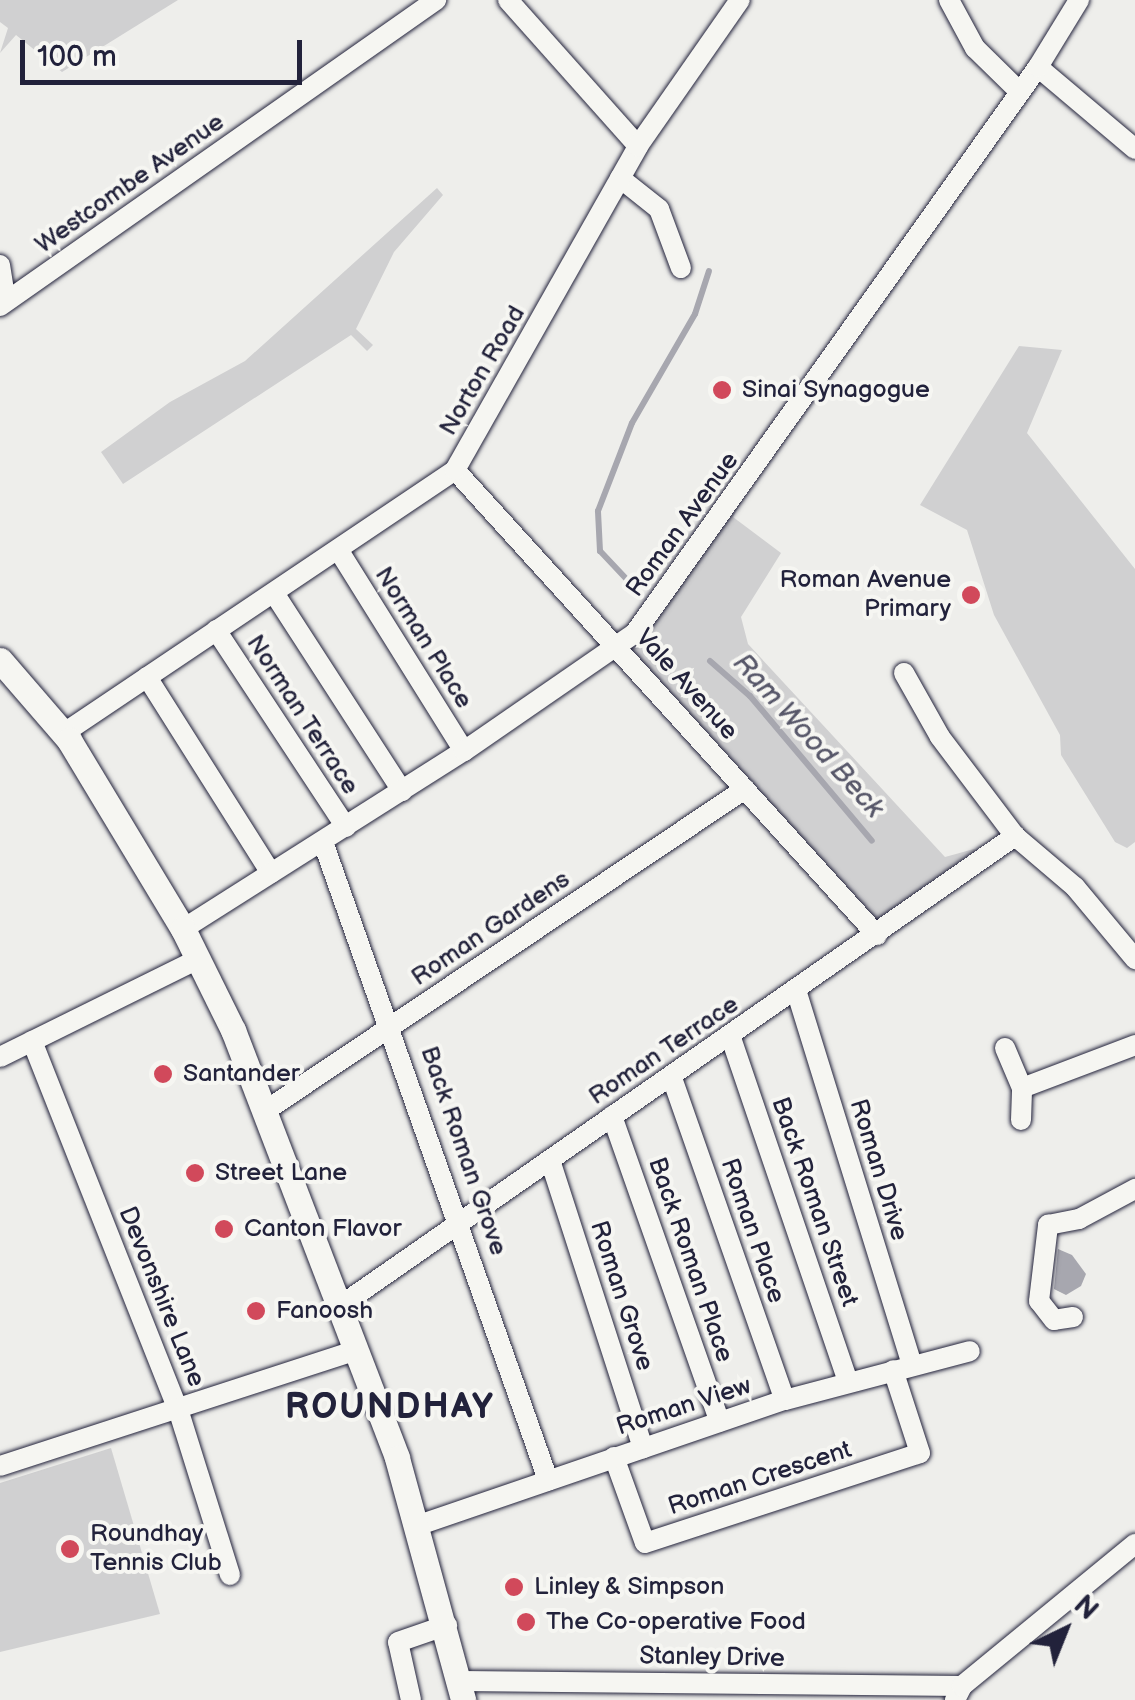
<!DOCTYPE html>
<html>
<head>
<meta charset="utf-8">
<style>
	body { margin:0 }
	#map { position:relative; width:1135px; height:1700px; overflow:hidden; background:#eeeeeb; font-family:"Balsamiq Sans",sans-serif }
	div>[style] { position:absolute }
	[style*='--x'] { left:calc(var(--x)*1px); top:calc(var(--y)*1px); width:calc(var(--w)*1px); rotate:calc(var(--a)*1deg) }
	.green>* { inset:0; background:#d0d0d1 }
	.water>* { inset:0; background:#a7a7af }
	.stream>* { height:6px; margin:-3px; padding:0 3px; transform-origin:3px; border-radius:3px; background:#a7a7af }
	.roads { filter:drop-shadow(0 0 2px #22223b) drop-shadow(0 0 2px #22223b) }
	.minor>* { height:20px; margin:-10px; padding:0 10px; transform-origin:10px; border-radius:10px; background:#f6f6f2 }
	.tertiary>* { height:25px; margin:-12.5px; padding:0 12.5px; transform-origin:12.5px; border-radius:12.5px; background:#f6f6f2 }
	.dots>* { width:28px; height:28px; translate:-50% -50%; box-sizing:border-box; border:5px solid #f6f6f2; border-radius:50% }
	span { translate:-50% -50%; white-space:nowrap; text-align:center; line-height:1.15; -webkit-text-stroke:8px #f6f6f2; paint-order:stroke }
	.street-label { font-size:25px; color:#22223b }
	.poi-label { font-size:25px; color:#22223b }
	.left { translate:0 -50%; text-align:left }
	.right { translate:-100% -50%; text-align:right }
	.water-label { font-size:28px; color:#575769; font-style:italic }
	.district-label { font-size:35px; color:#22223b; font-weight:700; letter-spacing:2.5px }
	.north { position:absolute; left:1015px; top:1580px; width:100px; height:100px; -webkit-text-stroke:8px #f6f6f2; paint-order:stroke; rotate:43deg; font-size:28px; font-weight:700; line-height:40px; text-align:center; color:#22223b }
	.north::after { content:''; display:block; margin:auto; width:35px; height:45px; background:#22223b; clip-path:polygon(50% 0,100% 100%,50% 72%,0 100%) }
	.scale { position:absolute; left:20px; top:40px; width:282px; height:45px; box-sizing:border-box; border:5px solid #22223b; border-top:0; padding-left:12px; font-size:30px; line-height:35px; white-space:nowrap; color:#22223b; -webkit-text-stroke:8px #f6f6f2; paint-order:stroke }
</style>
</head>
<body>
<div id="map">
	<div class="green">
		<div style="clip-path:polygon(0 0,178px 0,62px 72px,16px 35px,0 53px,8px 28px,0 22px)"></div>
		<div style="clip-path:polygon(437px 188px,443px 195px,394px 252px,356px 329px,373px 345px,367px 351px,351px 335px,123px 484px,101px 452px,170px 402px,245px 361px)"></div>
		<div style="clip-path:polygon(1019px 346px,1062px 350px,1027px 433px,1135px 569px,1135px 842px,1127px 848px,1115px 842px,1061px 755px,1060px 735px,994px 615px,967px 530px,920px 505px)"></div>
		<div style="clip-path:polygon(755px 478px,733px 517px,781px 553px,741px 617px,748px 644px,945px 857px,974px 849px,988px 859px,877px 935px,619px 648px)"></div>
		<div style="clip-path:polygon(111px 1448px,160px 1614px,0 1652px,0 1483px)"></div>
	</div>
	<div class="water">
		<div style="clip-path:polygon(1058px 1249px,1072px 1255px,1086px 1274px,1081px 1286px,1066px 1295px,1054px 1289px)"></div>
	</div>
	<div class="stream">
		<div style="--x:633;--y:586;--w:48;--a:-133.3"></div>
		<div style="--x:600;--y:551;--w:40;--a:-92.9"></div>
		<div style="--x:598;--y:511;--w:94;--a:-68.9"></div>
		<div style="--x:632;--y:423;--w:126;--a:-60"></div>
		<div style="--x:695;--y:314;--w:45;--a:-72"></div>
		<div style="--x:710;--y:661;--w:53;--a:41.2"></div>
		<div style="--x:750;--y:696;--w:189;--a:49.9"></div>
	</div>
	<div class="roads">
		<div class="minor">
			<div style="--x:508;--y:0;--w:195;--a:48.3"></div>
			<div style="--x:949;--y:0;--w:55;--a:61.6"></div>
			<div style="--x:975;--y:48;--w:63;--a:44.4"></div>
			<div style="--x:1038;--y:67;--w:127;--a:40.2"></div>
			<div style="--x:620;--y:178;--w:50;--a:38.5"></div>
			<div style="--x:659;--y:209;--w:63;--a:69.6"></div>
			<div style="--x:0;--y:265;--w:36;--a:81"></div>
			<div style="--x:0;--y:306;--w:533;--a:-35.06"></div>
			<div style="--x:455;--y:470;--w:628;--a:47.78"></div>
			<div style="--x:339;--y:551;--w:236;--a:58"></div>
			<div style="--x:274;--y:593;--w:236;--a:57.1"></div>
			<div style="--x:216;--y:630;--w:236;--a:56.6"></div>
			<div style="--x:904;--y:673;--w:73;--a:60.6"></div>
			<div style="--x:940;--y:737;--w:124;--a:52.9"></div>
			<div style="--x:1015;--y:836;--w:79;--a:40.4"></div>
			<div style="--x:1075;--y:887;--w:94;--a:50.2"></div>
			<div style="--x:147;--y:677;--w:232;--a:57.7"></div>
			<div style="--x:64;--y:733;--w:471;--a:-33.9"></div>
			<div style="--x:455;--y:470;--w:372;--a:-60.5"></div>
			<div style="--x:638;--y:146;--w:178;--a:-55.1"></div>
			<div style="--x:323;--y:842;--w:677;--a:70.57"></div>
			<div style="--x:183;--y:929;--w:333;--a:-32.4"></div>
			<div style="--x:464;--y:751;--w:208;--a:-34.6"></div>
			<div style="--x:635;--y:633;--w:695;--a:-54.55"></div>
			<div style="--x:1038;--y:67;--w:79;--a:-58.5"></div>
			<div style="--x:796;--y:990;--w:392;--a:72.8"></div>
			<div style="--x:731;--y:1038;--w:363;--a:71.2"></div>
			<div style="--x:32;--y:1041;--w:396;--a:68.4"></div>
			<div style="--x:178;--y:1409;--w:174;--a:72.6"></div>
			<div style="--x:1005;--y:1048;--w:43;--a:67"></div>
			<div style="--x:0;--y:1057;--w:221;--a:-26.3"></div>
			<div style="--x:672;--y:1078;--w:341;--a:70.7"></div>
			<div style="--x:265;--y:1111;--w:578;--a:-33.86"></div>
			<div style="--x:612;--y:1116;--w:324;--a:70.6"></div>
			<div style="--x:1021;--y:1120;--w:32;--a:-88"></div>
			<div style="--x:1022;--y:1088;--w:121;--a:-20.8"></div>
			<div style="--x:550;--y:1160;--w:303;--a:72.1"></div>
			<div style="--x:340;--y:1306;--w:823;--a:-34.85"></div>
			<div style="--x:1073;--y:1317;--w:19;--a:171"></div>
			<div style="--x:1054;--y:1320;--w:24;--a:-128"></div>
			<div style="--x:1039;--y:1301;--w:77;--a:-83.2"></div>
			<div style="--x:1048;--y:1225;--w:32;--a:-11"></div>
			<div style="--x:1079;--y:1219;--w:64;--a:-28.2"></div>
			<div style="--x:614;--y:1457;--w:91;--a:70.2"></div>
			<div style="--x:645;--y:1543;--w:289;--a:-18.1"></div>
			<div style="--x:920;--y:1453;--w:87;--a:-108"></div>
			<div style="--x:0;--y:1466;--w:375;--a:-18"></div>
			<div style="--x:419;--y:1525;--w:387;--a:-18.9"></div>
			<div style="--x:785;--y:1400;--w:191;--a:-14.8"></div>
			<div style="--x:461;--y:1681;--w:501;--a:0.57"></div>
			<div style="--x:411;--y:1700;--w:59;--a:-102.6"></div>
			<div style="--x:398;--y:1642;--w:52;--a:-19.1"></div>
			<div style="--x:955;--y:1700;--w:16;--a:-63"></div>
			<div style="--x:962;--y:1686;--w:224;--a:-39.4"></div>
		</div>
		<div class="tertiary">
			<div style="--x:0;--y:660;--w:106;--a:49.2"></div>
			<div style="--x:69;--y:740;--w:221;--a:58.9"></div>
			<div style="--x:183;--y:929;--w:113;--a:63.7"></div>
			<div style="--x:233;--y:1030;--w:458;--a:69"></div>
			<div style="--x:397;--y:1458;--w:251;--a:74.7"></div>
		</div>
	</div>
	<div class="dots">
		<div style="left:722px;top:390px;background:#d1495b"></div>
		<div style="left:971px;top:595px;background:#d1495b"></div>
		<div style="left:163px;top:1074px;background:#d1495b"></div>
		<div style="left:195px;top:1173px;background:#d1495b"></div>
		<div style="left:224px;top:1229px;background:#d1495b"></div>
		<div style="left:256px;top:1311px;background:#d1495b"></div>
		<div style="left:70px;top:1549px;background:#d1495b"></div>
		<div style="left:514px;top:1587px;background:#d1495b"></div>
		<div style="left:526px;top:1622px;background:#d1495b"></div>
	</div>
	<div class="street-label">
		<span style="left:130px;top:184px;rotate:-35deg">Westcombe Avenue</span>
		<span style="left:483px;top:371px;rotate:-60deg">Norton Road</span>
		<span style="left:683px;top:525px;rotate:-54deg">Roman Avenue</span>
		<span style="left:423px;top:638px;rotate:58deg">Norman Place</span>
		<span style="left:686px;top:685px;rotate:48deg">Vale Avenue</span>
		<span style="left:302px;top:715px;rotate:57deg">Norman Terrace</span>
		<span style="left:491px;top:929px;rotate:-34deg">Roman Gardens</span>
		<span style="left:664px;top:1051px;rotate:-34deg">Roman Terrace</span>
		<span style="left:463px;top:1151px;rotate:71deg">Back Roman Grove</span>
		<span style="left:878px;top:1170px;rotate:73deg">Roman Drive</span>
		<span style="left:814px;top:1202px;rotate:71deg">Back Roman Street</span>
		<span style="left:752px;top:1231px;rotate:71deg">Roman Place</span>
		<span style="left:690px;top:1260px;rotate:71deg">Back Roman Place</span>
		<span style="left:621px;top:1296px;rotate:72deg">Roman Grove</span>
		<span style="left:161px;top:1297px;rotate:68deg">Devonshire Lane</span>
		<span style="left:684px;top:1407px;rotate:-18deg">Roman View</span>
		<span style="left:760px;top:1479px;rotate:-18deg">Roman Crescent</span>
		<span style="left:712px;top:1658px;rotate:1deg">Stanley Drive</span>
	</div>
	<div class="poi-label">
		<span class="left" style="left:742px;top:390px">Sinai Synagogue</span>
		<span class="right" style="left:951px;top:595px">Roman Avenue<br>Primary</span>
		<span class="left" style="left:183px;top:1074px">Santander</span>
		<span class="left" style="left:215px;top:1173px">Street Lane</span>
		<span class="left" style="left:244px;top:1229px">Canton Flavor</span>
		<span class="left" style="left:276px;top:1311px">Fanoosh</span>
		<span class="left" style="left:90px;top:1549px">Roundhay<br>Tennis Club</span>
		<span class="left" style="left:534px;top:1587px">Linley &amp; Simpson</span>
		<span class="left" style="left:546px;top:1622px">The Co-operative Food</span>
	</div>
	<div class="water-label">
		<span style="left:808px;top:736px;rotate:48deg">Ram Wood Beck</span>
	</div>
	<div class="district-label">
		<span style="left:390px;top:1408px">ROUNDHAY</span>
	</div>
	<div class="north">N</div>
	<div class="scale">100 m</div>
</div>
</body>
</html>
